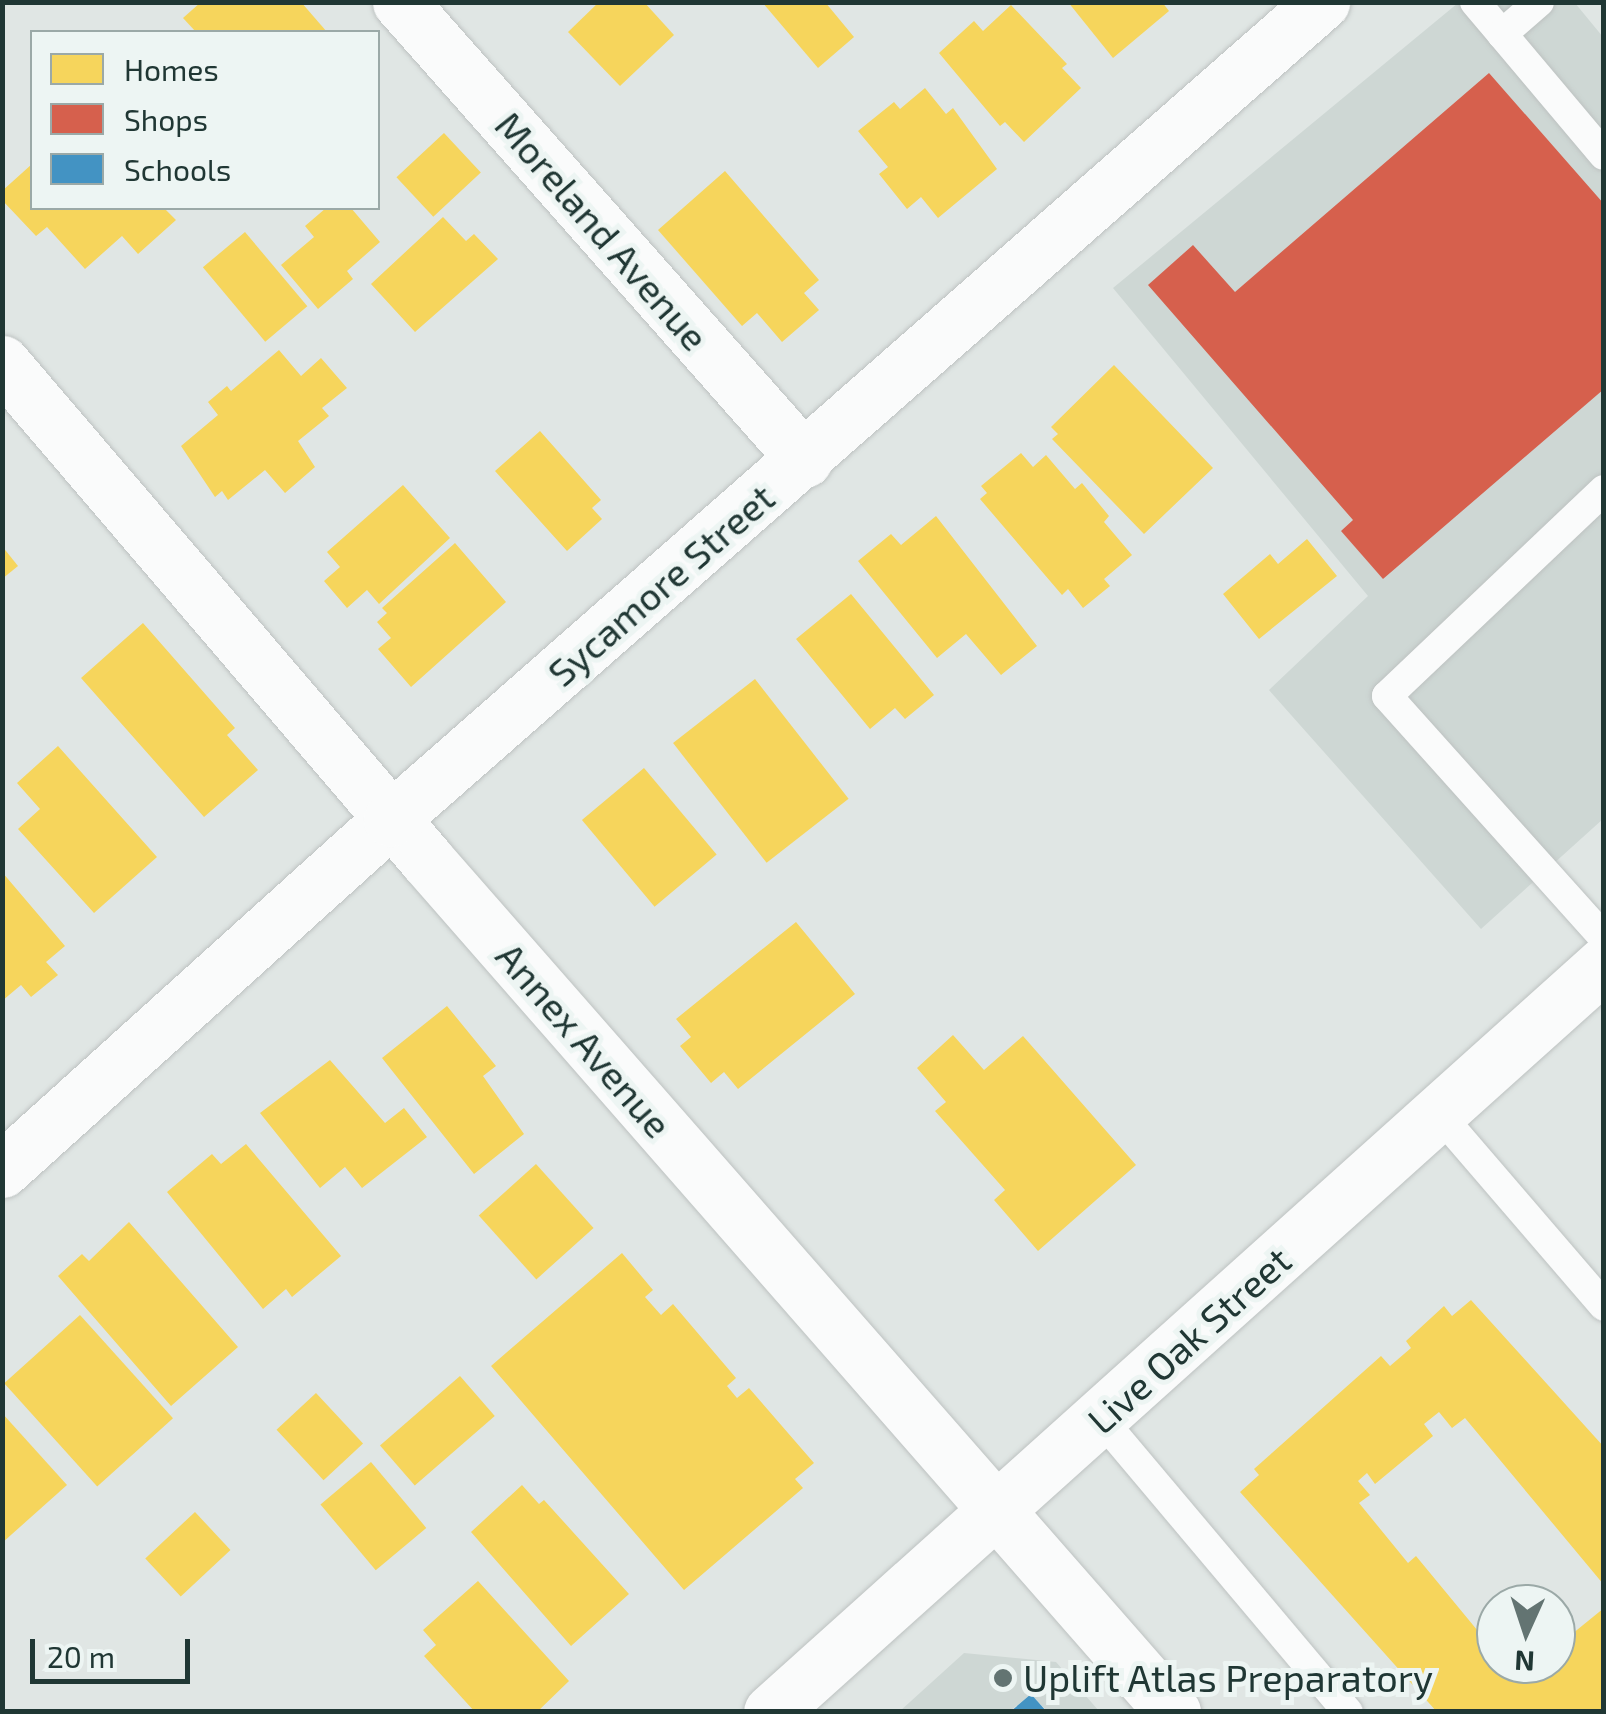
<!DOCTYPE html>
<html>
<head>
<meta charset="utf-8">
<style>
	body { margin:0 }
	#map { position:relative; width:1606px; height:1714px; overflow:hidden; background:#e0e6e4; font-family:"Exo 2",sans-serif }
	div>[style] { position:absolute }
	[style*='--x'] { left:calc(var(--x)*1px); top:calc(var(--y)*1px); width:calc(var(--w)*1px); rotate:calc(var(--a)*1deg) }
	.built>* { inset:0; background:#ced7d4 }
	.homes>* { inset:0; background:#f6d55c; transform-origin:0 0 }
	.shops>* { inset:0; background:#d6604d }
	.schools>* { inset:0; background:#4393c3 }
	.roads { filter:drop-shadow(0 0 2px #bdc2c1) drop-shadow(0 0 2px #bdc2c1) }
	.service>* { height:30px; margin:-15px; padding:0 15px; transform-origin:15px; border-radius:15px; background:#fafbfb }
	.minor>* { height:55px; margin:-27.5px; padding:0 27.5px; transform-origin:27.5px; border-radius:27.5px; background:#fafbfb }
	.tertiary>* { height:55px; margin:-27.5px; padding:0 27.5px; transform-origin:27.5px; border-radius:27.5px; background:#fafbfb }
	.dots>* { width:28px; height:28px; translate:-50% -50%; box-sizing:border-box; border:5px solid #edf5f3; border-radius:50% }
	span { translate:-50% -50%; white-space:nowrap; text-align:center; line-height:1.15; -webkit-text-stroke:10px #edf5f3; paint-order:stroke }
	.street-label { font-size:38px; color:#203734 }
	.poi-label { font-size:38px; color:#203734 }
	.left { translate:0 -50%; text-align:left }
	.frame { position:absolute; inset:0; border:5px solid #203734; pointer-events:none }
	.legend { position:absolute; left:30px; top:30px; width:350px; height:180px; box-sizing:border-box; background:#edf5f3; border:2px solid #9ba9a7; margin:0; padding:12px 18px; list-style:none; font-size:30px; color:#203734 }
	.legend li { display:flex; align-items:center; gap:20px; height:50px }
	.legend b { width:50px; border:2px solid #9ba9a7 }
	.north { position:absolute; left:1476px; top:1584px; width:100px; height:100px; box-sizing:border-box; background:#edf5f3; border:2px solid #9ba9a7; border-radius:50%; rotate:183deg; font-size:28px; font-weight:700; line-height:40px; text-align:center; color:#203734 }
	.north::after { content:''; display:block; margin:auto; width:35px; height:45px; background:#637472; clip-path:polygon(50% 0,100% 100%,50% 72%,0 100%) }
	.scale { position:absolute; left:30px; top:1639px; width:160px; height:45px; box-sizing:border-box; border:5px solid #203734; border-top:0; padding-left:12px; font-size:30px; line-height:35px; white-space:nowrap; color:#203734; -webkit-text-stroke:8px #edf5f3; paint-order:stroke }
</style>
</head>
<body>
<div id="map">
	<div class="built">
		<div style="clip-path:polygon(1458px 3px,1575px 3px,1603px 37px,1603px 819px,1481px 929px,1269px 690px,1368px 596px,1113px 288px)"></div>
		<div style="clip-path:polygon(964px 1653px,1056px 1662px,1099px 1711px,1047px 1711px,1031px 1694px,1010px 1711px,900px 1711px)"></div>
	</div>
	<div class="homes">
		<div style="clip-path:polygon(201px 2px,301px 2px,327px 32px,196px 32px,183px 18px)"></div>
		<div style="clip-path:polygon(599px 2px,644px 2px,674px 35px,620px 86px,568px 32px)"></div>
		<div style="clip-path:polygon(762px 2px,825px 2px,854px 37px,818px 68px)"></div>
		<div style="clip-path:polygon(1068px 2px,1162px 2px,1169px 11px,1113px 58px)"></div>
		<div style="clip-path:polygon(1011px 5px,1067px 64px,1062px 68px,1081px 88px,1024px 142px,1005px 122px,1000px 126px,939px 53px,974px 21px,983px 31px)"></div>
		<div style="clip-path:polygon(925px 88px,946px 114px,953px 108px,997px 169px,938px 218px,921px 197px,907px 209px,879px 174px,888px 167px,858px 131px,894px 102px,900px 109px)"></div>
		<div style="left:444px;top:133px;width:54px;height:65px;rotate:47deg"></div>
		<div style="clip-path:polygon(32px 164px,32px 208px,164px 208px,176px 220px,138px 254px,122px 236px,85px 269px,47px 227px,36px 236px,2px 200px,2px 191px)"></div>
		<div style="clip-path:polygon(725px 171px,819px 280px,804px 293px,819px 310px,782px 342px,757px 313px,742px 326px,658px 230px)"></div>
		<div style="clip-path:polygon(326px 208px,351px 208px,380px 242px,347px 271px,353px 279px,318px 309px,281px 265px,314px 237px,305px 226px)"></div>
		<div style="clip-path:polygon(443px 217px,466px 241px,474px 234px,498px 259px,415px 332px,371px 284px)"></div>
		<div style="left:245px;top:232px;width:97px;height:55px;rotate:50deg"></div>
		<div style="clip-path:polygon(279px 350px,301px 376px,321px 358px,347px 388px,322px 408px,329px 416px,298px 441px,315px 467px,285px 493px,265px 470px,228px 500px,222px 491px,215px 497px,181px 446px,218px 415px,208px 402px,227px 386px,231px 391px)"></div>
		<div style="clip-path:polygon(1114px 365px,1213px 468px,1144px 534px,1052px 439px,1058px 434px,1051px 427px)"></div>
		<div style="clip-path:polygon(540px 431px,601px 500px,592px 508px,602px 519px,567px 551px,495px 471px)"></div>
		<div style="clip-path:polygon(1021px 453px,1033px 467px,1046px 455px,1075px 489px,1082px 483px,1109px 516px,1104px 522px,1132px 555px,1104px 579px,1110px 586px,1083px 608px,1068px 589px,1062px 595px,980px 499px,987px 493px,981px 486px)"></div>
		<div style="clip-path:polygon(403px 485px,450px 538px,379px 604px,367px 590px,347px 608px,324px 581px,340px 567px,327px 552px)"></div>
		<div style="clip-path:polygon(936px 516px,1037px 646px,1001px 675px,966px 634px,937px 658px,858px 561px,891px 534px,901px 545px)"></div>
		<div style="clip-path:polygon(1307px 539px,1337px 576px,1259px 639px,1223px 594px,1270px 554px,1278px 564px)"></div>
		<div style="clip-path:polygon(455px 543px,506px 602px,411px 687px,378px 649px,391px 638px,377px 622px,387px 613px,382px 608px)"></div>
		<div style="clip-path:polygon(2px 546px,18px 566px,2px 579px)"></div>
		<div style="clip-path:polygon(851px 594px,934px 695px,905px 719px,895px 708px,870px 729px,796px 639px)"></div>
		<div style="clip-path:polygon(143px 623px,235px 728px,227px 735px,258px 770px,204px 817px,81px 678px)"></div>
		<div style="left:755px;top:679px;width:152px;height:104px;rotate:52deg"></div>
		<div style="clip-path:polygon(58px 746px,157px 857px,94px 913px,18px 829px,40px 809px,17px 783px)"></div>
		<div style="left:644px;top:768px;width:113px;height:81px;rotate:50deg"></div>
		<div style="clip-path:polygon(2px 872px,65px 946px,46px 962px,58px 975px,31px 997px,21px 985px,2px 1001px)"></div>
		<div style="clip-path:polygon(796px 922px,855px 994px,738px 1089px,724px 1072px,711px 1083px,680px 1046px,691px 1037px,676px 1019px)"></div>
		<div style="clip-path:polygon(447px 1006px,496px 1066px,483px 1076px,524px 1134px,474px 1174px,382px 1058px)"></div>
		<div style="clip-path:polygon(953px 1035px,984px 1070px,1023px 1036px,1136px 1165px,1038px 1251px,994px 1200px,1005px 1190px,935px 1111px,946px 1102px,917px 1068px)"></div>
		<div style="clip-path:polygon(330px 1060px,385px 1123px,404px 1108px,427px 1137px,362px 1188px,345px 1167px,320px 1188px,260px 1113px)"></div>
		<div style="clip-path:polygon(246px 1144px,341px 1256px,292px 1297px,286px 1289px,263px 1309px,167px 1192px,212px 1154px,221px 1164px)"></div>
		<div style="left:536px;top:1164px;width:86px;height:77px;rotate:48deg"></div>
		<div style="clip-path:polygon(129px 1222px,238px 1347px,171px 1406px,58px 1276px,82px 1254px,89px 1261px)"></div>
		<div style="clip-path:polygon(622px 1253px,653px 1290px,645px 1297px,661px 1315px,673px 1304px,736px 1378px,727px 1386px,737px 1398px,749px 1388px,814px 1463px,795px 1479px,803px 1488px,684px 1590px,491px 1366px)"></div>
		<div style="clip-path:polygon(1471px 1300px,1604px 1447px,1604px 1585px,1465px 1418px,1452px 1428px,1439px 1412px,1424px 1424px,1433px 1436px,1375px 1484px,1367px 1473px,1358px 1481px,1370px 1495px,1359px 1503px,1408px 1563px,1416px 1556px,1487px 1642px,1496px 1635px,1496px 1664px,1525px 1664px,1529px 1669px,1535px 1664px,1556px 1664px,1556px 1647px,1604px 1608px,1604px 1712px,1437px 1712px,1240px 1492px,1259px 1475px,1254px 1469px,1381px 1356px,1390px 1366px,1411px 1348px,1406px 1341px,1444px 1306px,1452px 1316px)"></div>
		<div style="left:80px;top:1315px;width:139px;height:102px;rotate:48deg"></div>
		<div style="left:460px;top:1376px;width:53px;height:106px;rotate:49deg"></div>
		<div style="left:316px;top:1393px;width:69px;height:54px;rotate:47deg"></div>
		<div style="clip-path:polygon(2px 1413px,67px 1485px,2px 1543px)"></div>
		<div style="left:371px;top:1462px;width:86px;height:66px;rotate:50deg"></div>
		<div style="clip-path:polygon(522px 1485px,539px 1504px,544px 1500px,629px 1594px,571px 1646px,471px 1532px)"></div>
		<div style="left:195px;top:1512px;width:52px;height:68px;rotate:47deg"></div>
		<div style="clip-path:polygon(478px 1581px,569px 1681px,537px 1712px,475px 1712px,424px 1656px,436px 1645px,423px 1630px)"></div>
	</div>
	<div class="shops">
		<div style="clip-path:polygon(1489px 73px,1604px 204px,1604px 389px,1383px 579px,1341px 531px,1353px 520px,1148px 285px,1193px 245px,1235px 292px)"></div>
	</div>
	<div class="schools">
		<div style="clip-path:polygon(1031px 1694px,1047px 1712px,1010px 1712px)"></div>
	</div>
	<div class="roads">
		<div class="service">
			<div style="--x:1475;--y:2;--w:42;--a:49.8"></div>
			<div style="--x:1539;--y:2;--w:49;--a:139.1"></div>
			<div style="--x:1502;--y:34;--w:158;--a:49.9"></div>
			<div style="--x:1604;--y:490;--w:299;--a:136.5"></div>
			<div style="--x:1387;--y:696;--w:325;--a:48.1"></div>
			<div style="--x:1439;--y:1114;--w:253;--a:49.3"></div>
			<div style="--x:1101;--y:1419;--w:383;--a:49.9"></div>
		</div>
		<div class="minor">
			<div style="--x:400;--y:2;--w:611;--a:48.51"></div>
			<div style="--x:2;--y:363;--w:653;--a:49.47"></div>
			<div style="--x:426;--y:859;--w:1134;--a:48.79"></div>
			<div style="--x:2;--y:1170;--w:524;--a:-42.06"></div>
			<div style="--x:391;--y:819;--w:1239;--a:-41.27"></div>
		</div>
		<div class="tertiary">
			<div style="--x:771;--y:1712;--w:1120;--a:-41.92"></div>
		</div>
	</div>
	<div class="dots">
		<div style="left:1003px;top:1678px;background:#637472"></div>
	</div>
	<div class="street-label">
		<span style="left:602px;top:231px;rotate:49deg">Moreland Avenue</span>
		<span style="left:661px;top:585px;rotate:-41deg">Sycamore Street</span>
		<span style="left:584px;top:1040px;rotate:49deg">Annex Avenue</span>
		<span style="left:1189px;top:1340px;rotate:-42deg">Live Oak Street</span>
	</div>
	<div class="poi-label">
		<span class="left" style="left:1023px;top:1678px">Uplift Atlas Preparatory</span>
	</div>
	<div class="frame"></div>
	<ul class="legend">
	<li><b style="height:28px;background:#f6d55c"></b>Homes</li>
	<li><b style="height:28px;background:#d6604d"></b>Shops</li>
	<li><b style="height:28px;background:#4393c3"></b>Schools</li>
	</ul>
	<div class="north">N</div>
	<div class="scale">20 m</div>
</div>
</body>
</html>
